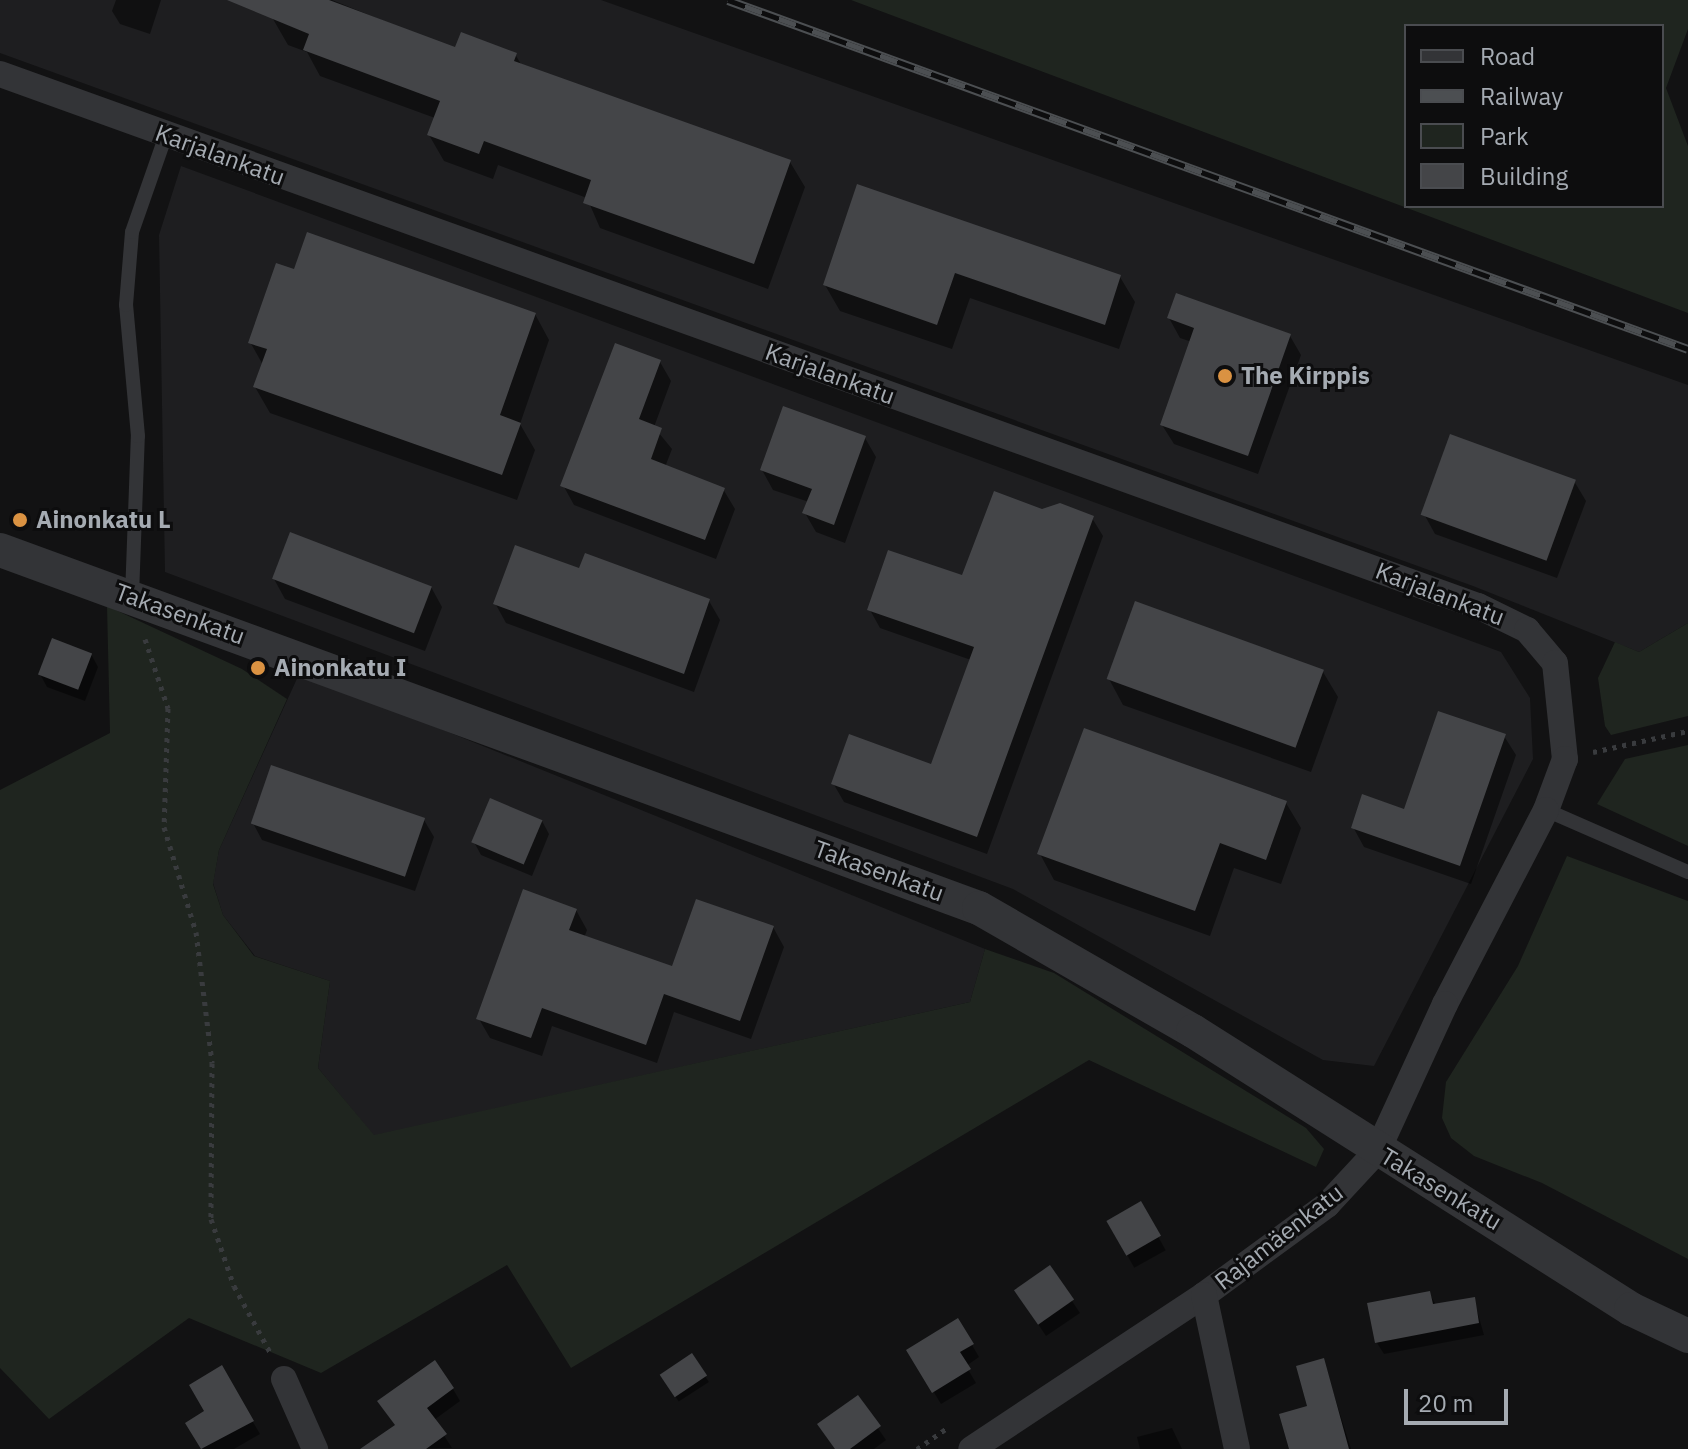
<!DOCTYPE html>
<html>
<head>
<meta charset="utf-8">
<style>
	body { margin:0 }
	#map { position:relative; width:1688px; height:1449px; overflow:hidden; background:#121213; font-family:"IBM Plex Sans",sans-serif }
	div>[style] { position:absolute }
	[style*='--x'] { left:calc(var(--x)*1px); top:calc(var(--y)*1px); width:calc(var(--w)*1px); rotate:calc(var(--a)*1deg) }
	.built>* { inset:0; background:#1e1e20 }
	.green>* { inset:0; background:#1f251f }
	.shadow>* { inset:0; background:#0007; transform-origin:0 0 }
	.building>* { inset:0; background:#444548; transform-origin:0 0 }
	.path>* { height:5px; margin-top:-2.5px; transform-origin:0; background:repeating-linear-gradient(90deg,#393b3e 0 4px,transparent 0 10px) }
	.service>* { height:14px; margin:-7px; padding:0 7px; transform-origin:7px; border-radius:7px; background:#333437 }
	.minor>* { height:26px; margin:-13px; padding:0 13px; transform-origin:13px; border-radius:13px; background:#333437 }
	.tertiary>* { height:34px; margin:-17px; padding:0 17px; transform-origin:17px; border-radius:17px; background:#333437 }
	.rail>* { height:9px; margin-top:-4.5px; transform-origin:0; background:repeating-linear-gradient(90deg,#0d0d0e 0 18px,#4c4f52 0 36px); box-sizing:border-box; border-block:2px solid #4c4f52 }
	.dots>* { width:22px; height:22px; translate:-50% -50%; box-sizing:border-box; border:4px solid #0d0d0e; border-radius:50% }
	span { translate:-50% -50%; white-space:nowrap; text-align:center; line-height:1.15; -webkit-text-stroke:6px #0d0d0e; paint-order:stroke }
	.street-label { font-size:24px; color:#a5abb2 }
	.poi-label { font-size:24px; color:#a5abb2; font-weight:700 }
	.left { translate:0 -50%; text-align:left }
	.legend { position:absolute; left:1404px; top:24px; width:260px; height:184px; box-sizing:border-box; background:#0d0d0e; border:2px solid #4a4c50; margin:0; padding:10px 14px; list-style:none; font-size:24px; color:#a5abb2 }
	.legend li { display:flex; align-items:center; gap:16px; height:40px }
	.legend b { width:40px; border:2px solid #4a4c50 }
	.scale { position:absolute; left:1404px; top:1389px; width:104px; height:36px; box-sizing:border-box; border:4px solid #a5abb2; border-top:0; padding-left:10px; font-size:24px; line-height:28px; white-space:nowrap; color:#a5abb2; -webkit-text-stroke:6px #0d0d0e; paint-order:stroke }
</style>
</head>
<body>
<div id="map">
	<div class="built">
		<div style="clip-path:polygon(0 0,601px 0,1688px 385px,1688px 623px,1639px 652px,1473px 586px,0 53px)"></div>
		<div style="clip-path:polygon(181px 166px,1501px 652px,1530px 698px,1533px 759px,1374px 1066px,1323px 1060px,1013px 889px,165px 572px,159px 235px)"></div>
		<div style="clip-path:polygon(300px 672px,985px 949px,970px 1002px,374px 1136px,318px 1068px,330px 981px,255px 956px,223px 915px,213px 883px,219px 850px)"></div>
	</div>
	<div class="green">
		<div style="clip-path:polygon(evenodd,851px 0,1688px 0,1688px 29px,1666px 88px,1688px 146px,1688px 313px,851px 0,1406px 26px,1662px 26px,1662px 206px,1406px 206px,1406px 26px)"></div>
		<div style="clip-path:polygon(107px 606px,242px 669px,287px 699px,219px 850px,213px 884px,223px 915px,254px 956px,330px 981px,318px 1068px,374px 1135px,970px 1002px,985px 949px,1054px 973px,1306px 1128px,1324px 1149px,1316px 1167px,1089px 1060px,571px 1368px,507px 1265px,321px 1373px,189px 1318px,49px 1419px,0 1368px,0 790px,110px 733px)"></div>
		<div style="clip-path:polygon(1688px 623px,1688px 716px,1611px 735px,1605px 726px,1598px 678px,1615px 642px,1639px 652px)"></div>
		<div style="clip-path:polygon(1688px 745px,1688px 846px,1597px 804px,1625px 759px)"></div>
		<div style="clip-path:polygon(1567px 856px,1688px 901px,1688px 1259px,1542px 1183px,1474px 1156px,1451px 1138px,1442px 1118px,1446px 1082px,1518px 966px)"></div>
	</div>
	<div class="shadow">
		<div style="clip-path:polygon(116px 0,161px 0,150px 34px,120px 24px,112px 11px)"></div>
		<div style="clip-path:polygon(280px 0,332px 0,456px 50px,515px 54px,522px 66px,790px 162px,805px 187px,768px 289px,600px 228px,587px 198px,498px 165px,493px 179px,444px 161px,429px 135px,435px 118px,320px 76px,307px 52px,288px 45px,273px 19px)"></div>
		<div style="clip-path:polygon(859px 186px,1120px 277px,1135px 302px,1119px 349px,970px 298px,952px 349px,840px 311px,825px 285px)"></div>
		<div style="clip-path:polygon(295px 272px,535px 314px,549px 340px,520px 424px,535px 450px,517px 500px,270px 413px,255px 387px,263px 365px,250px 342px)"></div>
		<div style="clip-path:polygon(1169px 318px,1290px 336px,1301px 355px,1258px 474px,1174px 444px,1162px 425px,1192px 342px,1180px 338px)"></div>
		<div style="clip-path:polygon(660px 362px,671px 381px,654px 427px,672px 449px,665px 467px,723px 489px,735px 509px,716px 559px,574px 505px,563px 485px)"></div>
		<div style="clip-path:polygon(865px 438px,876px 457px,845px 543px,816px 532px,805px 513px,809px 502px,773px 490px,762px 470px)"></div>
		<div style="clip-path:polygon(1574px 481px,1586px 501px,1557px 578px,1435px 534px,1424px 514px)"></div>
		<div style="clip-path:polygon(1042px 511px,1092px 518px,1103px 536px,987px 854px,844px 802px,833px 783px,933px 766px,971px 660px,880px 628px,870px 610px,963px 578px)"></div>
		<div style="clip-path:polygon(580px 571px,709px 601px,720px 620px,694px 692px,506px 623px,495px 603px)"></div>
		<div style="clip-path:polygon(274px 579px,431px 587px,442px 607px,425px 651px,285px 599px)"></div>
		<div style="clip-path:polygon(91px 654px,98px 667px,85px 701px,47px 687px,40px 674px)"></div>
		<div style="clip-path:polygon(1323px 672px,1338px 697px,1311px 772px,1123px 705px,1109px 679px)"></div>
		<div style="clip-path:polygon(1504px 736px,1516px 755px,1471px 884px,1364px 847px,1353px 827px,1405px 812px)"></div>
		<div style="clip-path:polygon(1286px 803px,1301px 828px,1281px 884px,1234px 868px,1210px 936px,1054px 880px,1040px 854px)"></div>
		<div style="clip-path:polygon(424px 820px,434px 837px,415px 891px,262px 840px,253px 823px)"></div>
		<div style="clip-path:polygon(542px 821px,549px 834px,532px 876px,481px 855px,474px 842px)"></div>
		<div style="clip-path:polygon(576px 910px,587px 930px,584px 938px,674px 969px,773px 927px,784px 947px,751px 1039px,674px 1012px,657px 1063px,552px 1026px,542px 1056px,490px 1038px,479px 1019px)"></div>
		<div style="left:1140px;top:1204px;width:53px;height:36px;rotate:61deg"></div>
		<div style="clip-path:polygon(1050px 1268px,1080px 1313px,1046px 1336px,1024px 1303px)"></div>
		<div style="clip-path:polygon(1429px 1293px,1436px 1305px,1474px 1300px,1484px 1335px,1384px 1354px,1377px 1343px)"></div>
		<div style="clip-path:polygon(958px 1321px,979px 1357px,966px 1366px,976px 1383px,941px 1404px,909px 1351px)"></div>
		<div style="left:692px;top:1356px;width:31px;height:36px;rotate:57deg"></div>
		<div style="clip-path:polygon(1323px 1360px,1351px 1449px,1291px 1449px,1310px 1407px)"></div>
		<div style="clip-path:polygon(221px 1368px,260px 1434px,234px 1449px,203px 1449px,187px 1423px,207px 1412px)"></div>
		<div style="clip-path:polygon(453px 1389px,460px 1401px,434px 1420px,452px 1448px,387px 1449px,396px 1426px)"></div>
		<div style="clip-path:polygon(857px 1398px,886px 1440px,874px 1449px,835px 1449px)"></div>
		<div style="clip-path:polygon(1172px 1428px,1182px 1449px,1140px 1449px,1137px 1437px)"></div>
	</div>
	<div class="building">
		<div style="clip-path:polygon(227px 0,329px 0,455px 47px,461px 32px,517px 53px,514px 61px,791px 160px,754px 264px,583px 203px,591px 180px,484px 141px,479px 154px,427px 135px,440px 101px,303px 50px,309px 34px)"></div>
		<div style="clip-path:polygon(857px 184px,1121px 275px,1105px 325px,955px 273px,937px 325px,823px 285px)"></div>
		<div style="clip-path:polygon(307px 232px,536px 313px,500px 415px,521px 423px,502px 475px,253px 387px,267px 349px,248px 343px,276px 263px,294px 269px)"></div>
		<div style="clip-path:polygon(1176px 293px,1291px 334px,1248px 456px,1160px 425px,1194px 328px,1167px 318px)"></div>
		<div style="clip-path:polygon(615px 343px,661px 360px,639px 419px,662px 428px,651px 459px,725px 488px,705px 540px,560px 486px)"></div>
		<div style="clip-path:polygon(783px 406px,866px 436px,834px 525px,802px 513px,812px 489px,760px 470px)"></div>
		<div style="left:1450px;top:434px;width:134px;height:86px;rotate:20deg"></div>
		<div style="clip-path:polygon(994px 491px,1042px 509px,1060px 503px,1094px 516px,977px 837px,831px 784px,849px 734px,931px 764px,974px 647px,867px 610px,888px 550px,962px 575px)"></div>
		<div style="left:290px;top:532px;width:152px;height:50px;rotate:21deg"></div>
		<div style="clip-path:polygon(515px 545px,579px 568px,585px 553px,710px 599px,684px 674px,493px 604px)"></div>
		<div style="left:1135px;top:601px;width:201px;height:83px;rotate:20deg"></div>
		<div style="left:52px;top:638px;width:43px;height:39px;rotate:21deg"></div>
		<div style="clip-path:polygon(1438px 711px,1506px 734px,1460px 866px,1351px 828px,1362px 794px,1404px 809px)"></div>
		<div style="clip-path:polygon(1084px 728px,1287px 801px,1266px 860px,1220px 843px,1195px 911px,1037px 854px)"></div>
		<div style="left:271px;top:765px;width:163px;height:62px;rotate:19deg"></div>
		<div style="left:490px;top:798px;width:57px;height:48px;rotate:23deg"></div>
		<div style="clip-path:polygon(523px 889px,577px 909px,569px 930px,672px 966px,696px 899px,774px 926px,740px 1021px,664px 994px,646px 1045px,542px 1008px,531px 1038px,476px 1019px)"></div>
		<div style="left:1141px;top:1201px;width:40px;height:40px;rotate:60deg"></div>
		<div style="left:1050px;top:1265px;width:42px;height:44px;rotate:55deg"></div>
		<div style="clip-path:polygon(1430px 1291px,1433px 1304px,1475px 1297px,1479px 1323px,1375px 1343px,1367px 1303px)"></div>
		<div style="clip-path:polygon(958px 1318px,974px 1344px,960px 1352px,971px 1369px,932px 1393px,906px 1350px)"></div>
		<div style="left:692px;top:1353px;width:27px;height:39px;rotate:56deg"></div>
		<div style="clip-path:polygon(1324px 1358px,1349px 1449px,1289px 1449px,1279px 1414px,1307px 1406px,1296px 1366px)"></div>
		<div style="clip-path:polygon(435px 1360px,454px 1388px,427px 1408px,447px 1434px,426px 1449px,360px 1449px,395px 1425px,377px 1401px)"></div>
		<div style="clip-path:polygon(222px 1365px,254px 1421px,201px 1449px,185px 1423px,204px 1411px,189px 1385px)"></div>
		<div style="clip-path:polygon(858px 1395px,881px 1426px,850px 1449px,835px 1449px,817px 1424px)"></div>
	</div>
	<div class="path">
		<div style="--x:145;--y:639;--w:73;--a:71.6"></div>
		<div style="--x:168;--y:708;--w:119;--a:91.9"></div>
		<div style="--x:164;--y:827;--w:110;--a:73.1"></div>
		<div style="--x:196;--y:932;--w:132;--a:83"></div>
		<div style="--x:212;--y:1063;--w:156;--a:90.4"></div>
		<div style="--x:211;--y:1219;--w:71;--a:71.1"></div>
		<div style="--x:234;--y:1286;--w:77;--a:61.4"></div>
		<div style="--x:1593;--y:752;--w:97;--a:-12.5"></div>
		<div style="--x:917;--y:1449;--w:35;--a:-35"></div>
	</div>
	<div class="service">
		<div style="--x:132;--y:596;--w:160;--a:-87.9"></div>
		<div style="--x:138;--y:436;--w:132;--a:-95.2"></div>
		<div style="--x:126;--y:305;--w:73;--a:-85.3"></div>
		<div style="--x:132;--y:232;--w:103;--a:-70.7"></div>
		<div style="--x:1546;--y:810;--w:155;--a:23.6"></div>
	</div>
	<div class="minor">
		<div style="--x:0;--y:74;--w:1571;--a:19.8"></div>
		<div style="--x:1478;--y:606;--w:55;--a:26.1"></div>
		<div style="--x:1527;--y:630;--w:43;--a:49.7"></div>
		<div style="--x:1555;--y:663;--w:97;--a:84.1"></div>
		<div style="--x:1565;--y:759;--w:54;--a:110.4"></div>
		<div style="--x:1546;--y:810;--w:219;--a:117.5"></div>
		<div style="--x:1445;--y:1004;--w:161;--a:114.7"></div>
		<div style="--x:1378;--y:1150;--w:75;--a:132.8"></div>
		<div style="--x:1327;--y:1205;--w:152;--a:143.8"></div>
		<div style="--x:1204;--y:1295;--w:279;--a:146.5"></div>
		<div style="--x:1204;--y:1295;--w:157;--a:77.9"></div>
		<div style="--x:284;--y:1379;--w:77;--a:66.1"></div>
	</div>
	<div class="tertiary">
		<div style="--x:0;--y:550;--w:1042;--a:20.09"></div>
		<div style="--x:979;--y:908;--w:247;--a:29.9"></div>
		<div style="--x:1193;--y:1031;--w:519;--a:32.4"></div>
		<div style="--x:1631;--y:1309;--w:63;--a:25.3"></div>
	</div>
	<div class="rail">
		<div style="--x:728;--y:0;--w:1021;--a:19.98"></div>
	</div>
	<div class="dots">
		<div style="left:1225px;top:376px;background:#da9242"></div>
		<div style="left:20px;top:520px;background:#da9242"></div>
		<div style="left:258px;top:668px;background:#da9242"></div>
	</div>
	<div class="street-label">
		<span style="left:220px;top:155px;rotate:20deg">Karjalankatu</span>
		<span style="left:830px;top:374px;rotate:20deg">Karjalankatu</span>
		<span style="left:1440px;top:594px;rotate:21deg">Karjalankatu</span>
		<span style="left:180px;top:614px;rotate:20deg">Takasenkatu</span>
		<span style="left:879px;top:871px;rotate:20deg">Takasenkatu</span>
		<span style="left:1441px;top:1189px;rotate:31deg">Takasenkatu</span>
		<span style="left:1279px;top:1237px;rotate:-38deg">Rajamäenkatu</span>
	</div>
	<div class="poi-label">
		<span class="left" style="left:1241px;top:376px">The Kirppis</span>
		<span class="left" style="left:36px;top:520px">Ainonkatu L</span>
		<span class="left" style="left:274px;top:668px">Ainonkatu I</span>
	</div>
	<ul class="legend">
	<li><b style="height:10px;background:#333437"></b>Road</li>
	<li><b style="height:10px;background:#4c4f52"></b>Railway</li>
	<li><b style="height:22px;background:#1f251f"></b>Park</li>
	<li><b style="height:22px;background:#444548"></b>Building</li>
	</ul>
	<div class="scale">20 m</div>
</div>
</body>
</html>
